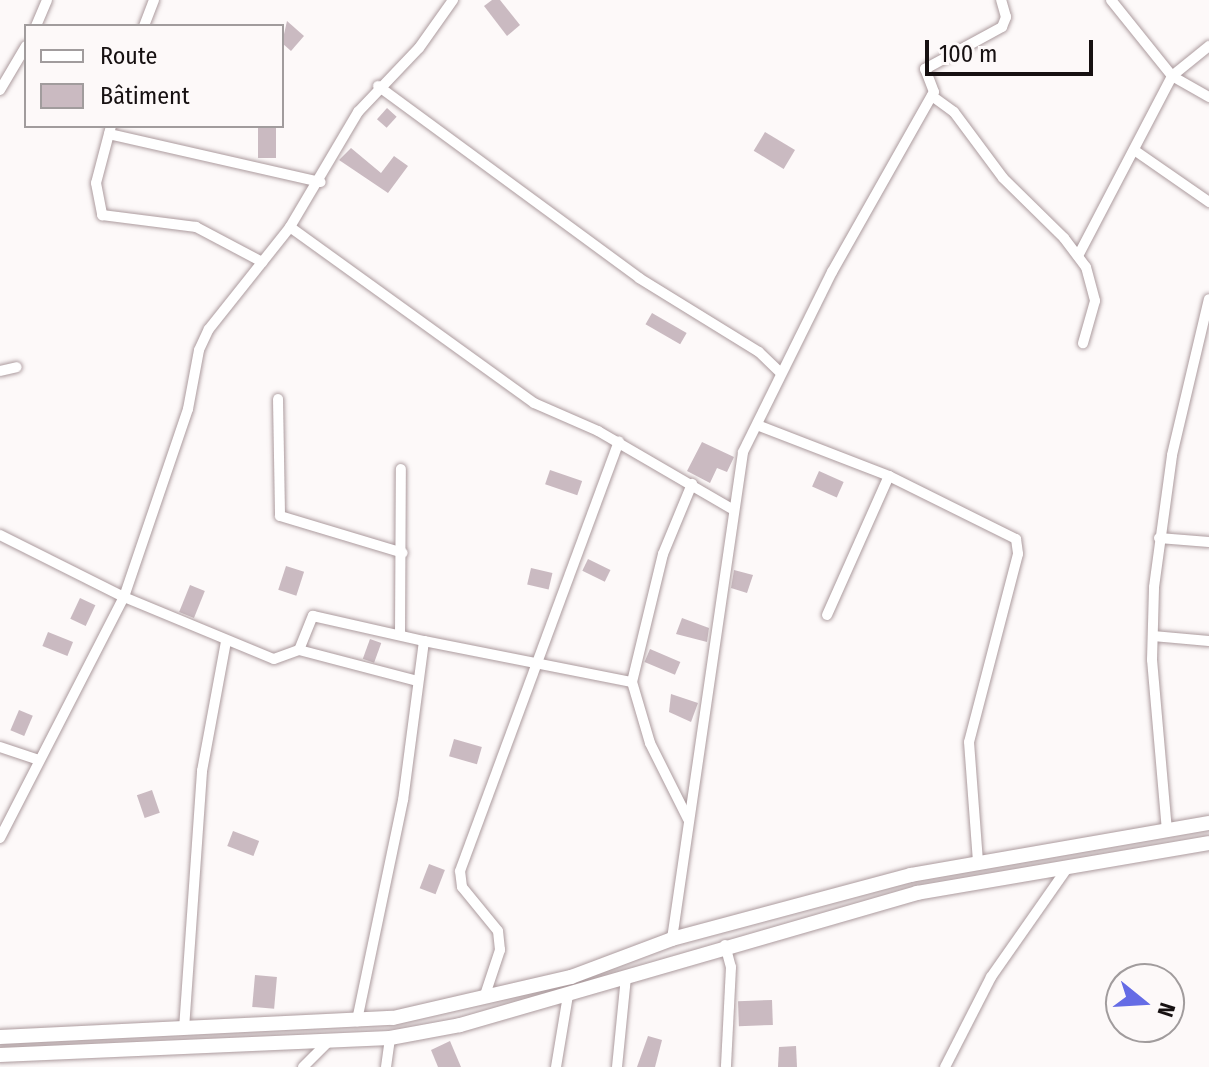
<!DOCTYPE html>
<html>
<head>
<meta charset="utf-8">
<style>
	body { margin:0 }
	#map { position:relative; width:1209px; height:1067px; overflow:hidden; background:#fdf9f9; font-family:"Fira Sans Condensed",sans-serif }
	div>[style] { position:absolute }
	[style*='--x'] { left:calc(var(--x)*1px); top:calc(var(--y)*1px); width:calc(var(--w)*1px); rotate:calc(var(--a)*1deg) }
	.building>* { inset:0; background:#cabac1; transform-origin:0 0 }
	.roads { filter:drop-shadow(0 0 2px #ac9b9e) drop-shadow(0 0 2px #ac9b9e) }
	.street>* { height:10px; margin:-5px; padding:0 5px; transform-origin:5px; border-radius:5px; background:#fff }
	.secondary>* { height:14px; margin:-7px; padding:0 7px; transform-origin:7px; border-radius:7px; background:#fff }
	span { translate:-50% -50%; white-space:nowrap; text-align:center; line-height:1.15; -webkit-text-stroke:8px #fdf9f9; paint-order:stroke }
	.legend { position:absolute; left:24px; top:24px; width:260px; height:104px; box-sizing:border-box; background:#fdf9f9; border:2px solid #a19c9d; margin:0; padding:10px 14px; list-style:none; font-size:24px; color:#171112 }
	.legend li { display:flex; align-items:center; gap:16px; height:40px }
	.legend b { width:40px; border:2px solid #a19c9d }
	.north { position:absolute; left:1105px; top:963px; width:80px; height:80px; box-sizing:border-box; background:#fdf9f9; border:2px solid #a19c9d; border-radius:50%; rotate:108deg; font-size:22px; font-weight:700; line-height:32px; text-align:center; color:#171112 }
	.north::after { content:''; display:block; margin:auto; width:28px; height:36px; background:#656ce5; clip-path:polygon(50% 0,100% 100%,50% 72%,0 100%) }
	.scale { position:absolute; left:925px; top:40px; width:168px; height:36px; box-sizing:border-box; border:4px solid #171112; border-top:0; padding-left:10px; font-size:24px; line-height:28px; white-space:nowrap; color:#171112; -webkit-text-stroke:6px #fdf9f9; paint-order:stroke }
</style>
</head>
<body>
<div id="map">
	<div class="building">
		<div style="clip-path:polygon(492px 0,500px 0,520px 25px,507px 36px,484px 6px)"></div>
		<div style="clip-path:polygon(287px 21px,304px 36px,291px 51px,282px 43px)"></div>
		<div style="left:387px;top:108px;width:13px;height:15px;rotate:42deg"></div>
		<div style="left:258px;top:126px;width:18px;height:32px"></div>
		<div style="left:765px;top:132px;width:35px;height:22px;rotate:31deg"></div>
		<div style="clip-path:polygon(351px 148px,381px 173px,394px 156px,408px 166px,388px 193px,339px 160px)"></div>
		<div style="left:652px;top:313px;width:40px;height:13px;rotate:30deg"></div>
		<div style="clip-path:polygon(702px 442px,734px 457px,727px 472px,717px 468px,710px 483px,687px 471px)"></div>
		<div style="left:550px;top:470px;width:34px;height:15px;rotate:19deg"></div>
		<div style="left:819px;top:471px;width:27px;height:17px;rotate:24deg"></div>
		<div style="left:588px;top:559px;width:25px;height:13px;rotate:26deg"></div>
		<div style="left:286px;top:566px;width:19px;height:25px;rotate:18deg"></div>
		<div style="left:531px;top:568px;width:22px;height:17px;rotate:13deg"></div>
		<div style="clip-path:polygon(734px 570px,753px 575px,747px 593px,731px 588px)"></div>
		<div style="left:190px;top:585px;width:16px;height:29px;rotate:22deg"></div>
		<div style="left:80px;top:598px;width:17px;height:23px;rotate:25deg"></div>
		<div style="clip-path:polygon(682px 618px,709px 628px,707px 642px,676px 634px)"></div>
		<div style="left:48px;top:632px;width:27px;height:15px;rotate:22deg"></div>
		<div style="left:370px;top:639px;width:12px;height:21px;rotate:20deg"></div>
		<div style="left:650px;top:649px;width:33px;height:14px;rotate:23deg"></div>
		<div style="clip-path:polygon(671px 694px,698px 703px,691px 722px,669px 712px)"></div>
		<div style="left:19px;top:710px;width:15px;height:22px;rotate:23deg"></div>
		<div style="left:454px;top:739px;width:29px;height:18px;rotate:16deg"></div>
		<div style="left:152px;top:790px;width:24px;height:16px;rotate:71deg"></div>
		<div style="left:233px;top:831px;width:28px;height:16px;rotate:21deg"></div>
		<div style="left:429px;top:864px;width:17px;height:26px;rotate:21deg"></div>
		<div style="left:255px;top:975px;width:22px;height:32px;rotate:5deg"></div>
		<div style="left:772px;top:1000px;width:25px;height:34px;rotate:88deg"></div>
		<div style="clip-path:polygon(648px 1036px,662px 1040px,655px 1067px,637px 1067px)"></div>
		<div style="clip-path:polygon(450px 1041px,461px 1067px,438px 1067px,431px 1050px)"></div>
		<div style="clip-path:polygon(796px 1046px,797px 1067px,778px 1067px,779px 1047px)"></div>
	</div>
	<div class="roads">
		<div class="street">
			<div style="--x:1111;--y:0;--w:97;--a:51.2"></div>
			<div style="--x:1172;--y:76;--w:43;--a:29.6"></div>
			<div style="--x:36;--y:26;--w:28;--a:-67"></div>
			<div style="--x:144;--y:26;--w:28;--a:-69"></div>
			<div style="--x:378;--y:86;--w:324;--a:36.3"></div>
			<div style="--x:639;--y:278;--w:141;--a:31.7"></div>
			<div style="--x:759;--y:352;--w:29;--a:44"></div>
			<div style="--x:0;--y:90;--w:51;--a:-59.4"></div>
			<div style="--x:932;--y:96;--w:27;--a:36"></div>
			<div style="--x:954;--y:112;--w:82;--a:53.4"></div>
			<div style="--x:1003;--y:178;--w:86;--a:44.5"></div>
			<div style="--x:1064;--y:238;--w:36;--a:53"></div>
			<div style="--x:1086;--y:267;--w:35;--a:75"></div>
			<div style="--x:1095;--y:301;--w:44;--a:105.9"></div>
			<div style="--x:111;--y:126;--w:59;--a:104.7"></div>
			<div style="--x:96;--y:183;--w:33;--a:79"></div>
			<div style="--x:102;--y:215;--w:95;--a:7.3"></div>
			<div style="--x:196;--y:227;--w:75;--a:27.9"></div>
			<div style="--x:109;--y:134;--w:217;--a:12.8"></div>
			<div style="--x:1137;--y:152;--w:88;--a:34.8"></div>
			<div style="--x:290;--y:227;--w:301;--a:35.8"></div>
			<div style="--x:534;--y:403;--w:70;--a:23.6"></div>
			<div style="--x:598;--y:431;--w:157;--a:30.2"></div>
			<div style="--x:1078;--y:256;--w:203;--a:-62.4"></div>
			<div style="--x:1172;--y:76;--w:48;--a:-39"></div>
			<div style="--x:0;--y:371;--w:17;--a:-13"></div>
			<div style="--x:278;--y:399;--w:117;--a:89"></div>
			<div style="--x:280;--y:516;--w:128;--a:16.7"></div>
			<div style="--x:757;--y:425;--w:142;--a:21.1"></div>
			<div style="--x:889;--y:476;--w:142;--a:26.4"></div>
			<div style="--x:1016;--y:539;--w:15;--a:82"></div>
			<div style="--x:1018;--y:554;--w:194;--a:104.6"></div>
			<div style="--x:969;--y:742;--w:120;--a:85.7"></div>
			<div style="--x:0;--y:535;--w:139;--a:26.6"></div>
			<div style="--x:124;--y:597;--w:162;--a:22.5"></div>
			<div style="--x:274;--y:659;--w:27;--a:-20"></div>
			<div style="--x:299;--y:650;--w:37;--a:-68"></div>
			<div style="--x:313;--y:616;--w:114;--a:12.7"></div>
			<div style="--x:424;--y:641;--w:160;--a:97.5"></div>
			<div style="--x:403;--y:800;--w:226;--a:101.8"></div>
			<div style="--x:1159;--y:538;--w:50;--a:4.6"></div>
			<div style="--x:827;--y:615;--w:152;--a:-66"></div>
			<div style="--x:400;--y:635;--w:166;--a:-89.7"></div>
			<div style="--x:1153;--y:636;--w:56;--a:5.1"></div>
			<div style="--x:424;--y:641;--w:212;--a:11.2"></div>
			<div style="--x:299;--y:650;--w:122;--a:14.7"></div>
			<div style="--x:0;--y:747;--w:41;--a:18.4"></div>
			<div style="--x:688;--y:819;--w:85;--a:-116.6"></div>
			<div style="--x:650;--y:743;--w:64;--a:-106.4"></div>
			<div style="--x:632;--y:682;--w:132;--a:-76.4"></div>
			<div style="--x:663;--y:554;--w:76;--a:-67.5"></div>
			<div style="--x:1167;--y:831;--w:172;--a:-95"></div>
			<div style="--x:1152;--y:660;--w:73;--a:-88.4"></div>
			<div style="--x:1154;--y:587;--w:133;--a:-82.2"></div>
			<div style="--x:1172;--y:455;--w:160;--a:-76.7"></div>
			<div style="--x:0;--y:838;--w:271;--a:-62.8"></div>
			<div style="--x:124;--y:597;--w:199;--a:-71.2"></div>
			<div style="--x:188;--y:409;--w:60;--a:-79.4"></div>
			<div style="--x:199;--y:350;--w:23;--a:-65"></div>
			<div style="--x:209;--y:329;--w:130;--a:-51.5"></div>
			<div style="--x:290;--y:227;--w:134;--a:-59.4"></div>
			<div style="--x:358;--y:112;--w:88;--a:-46.4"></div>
			<div style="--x:419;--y:48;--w:59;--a:-54.7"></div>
			<div style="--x:672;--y:939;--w:492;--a:-81.7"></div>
			<div style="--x:743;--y:452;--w:201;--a:-63.7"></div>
			<div style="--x:832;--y:272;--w:207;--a:-60.5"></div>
			<div style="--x:934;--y:92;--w:25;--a:-111"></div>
			<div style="--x:925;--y:69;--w:88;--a:-28.6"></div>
			<div style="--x:1002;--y:27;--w:11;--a:-68"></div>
			<div style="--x:1006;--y:17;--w:18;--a:-106"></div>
			<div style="--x:725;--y:945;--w:23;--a:75"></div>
			<div style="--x:731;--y:967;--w:100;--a:92.9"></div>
			<div style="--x:484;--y:998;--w:51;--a:-71.6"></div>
			<div style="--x:500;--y:950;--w:19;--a:-96"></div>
			<div style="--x:498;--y:931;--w:57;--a:-129.3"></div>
			<div style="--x:462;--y:887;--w:16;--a:-97"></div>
			<div style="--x:460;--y:871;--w:458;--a:-69.7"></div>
			<div style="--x:184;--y:1029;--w:259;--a:-86"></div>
			<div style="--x:202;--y:771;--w:132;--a:-79.5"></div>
			<div style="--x:303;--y:1067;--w:33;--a:-45"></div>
			<div style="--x:386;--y:1067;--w:29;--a:-82"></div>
			<div style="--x:556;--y:1067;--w:73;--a:-80.5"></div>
			<div style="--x:617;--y:1067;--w:90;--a:-84.3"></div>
			<div style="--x:945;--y:1067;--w:101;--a:-62.9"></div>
			<div style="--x:991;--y:977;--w:134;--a:-55"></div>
		</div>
		<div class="secondary">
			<div style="--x:0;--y:1037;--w:393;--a:-2.8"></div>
			<div style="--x:393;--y:1018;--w:183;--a:-13"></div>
			<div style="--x:571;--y:977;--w:108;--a:-20.6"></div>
			<div style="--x:672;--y:939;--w:247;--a:-15"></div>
			<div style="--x:911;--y:875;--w:303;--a:-9.9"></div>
			<div style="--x:0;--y:1055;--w:390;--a:-2.5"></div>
			<div style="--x:390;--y:1038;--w:71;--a:-10.5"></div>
			<div style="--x:460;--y:1025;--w:476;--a:-16.1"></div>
			<div style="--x:917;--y:893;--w:296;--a:-9.7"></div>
		</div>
	</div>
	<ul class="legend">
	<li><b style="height:10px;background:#fff"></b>Route</li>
	<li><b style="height:22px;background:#cabac1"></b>Bâtiment</li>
	</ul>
	<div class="north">N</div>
	<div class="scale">100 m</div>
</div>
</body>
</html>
